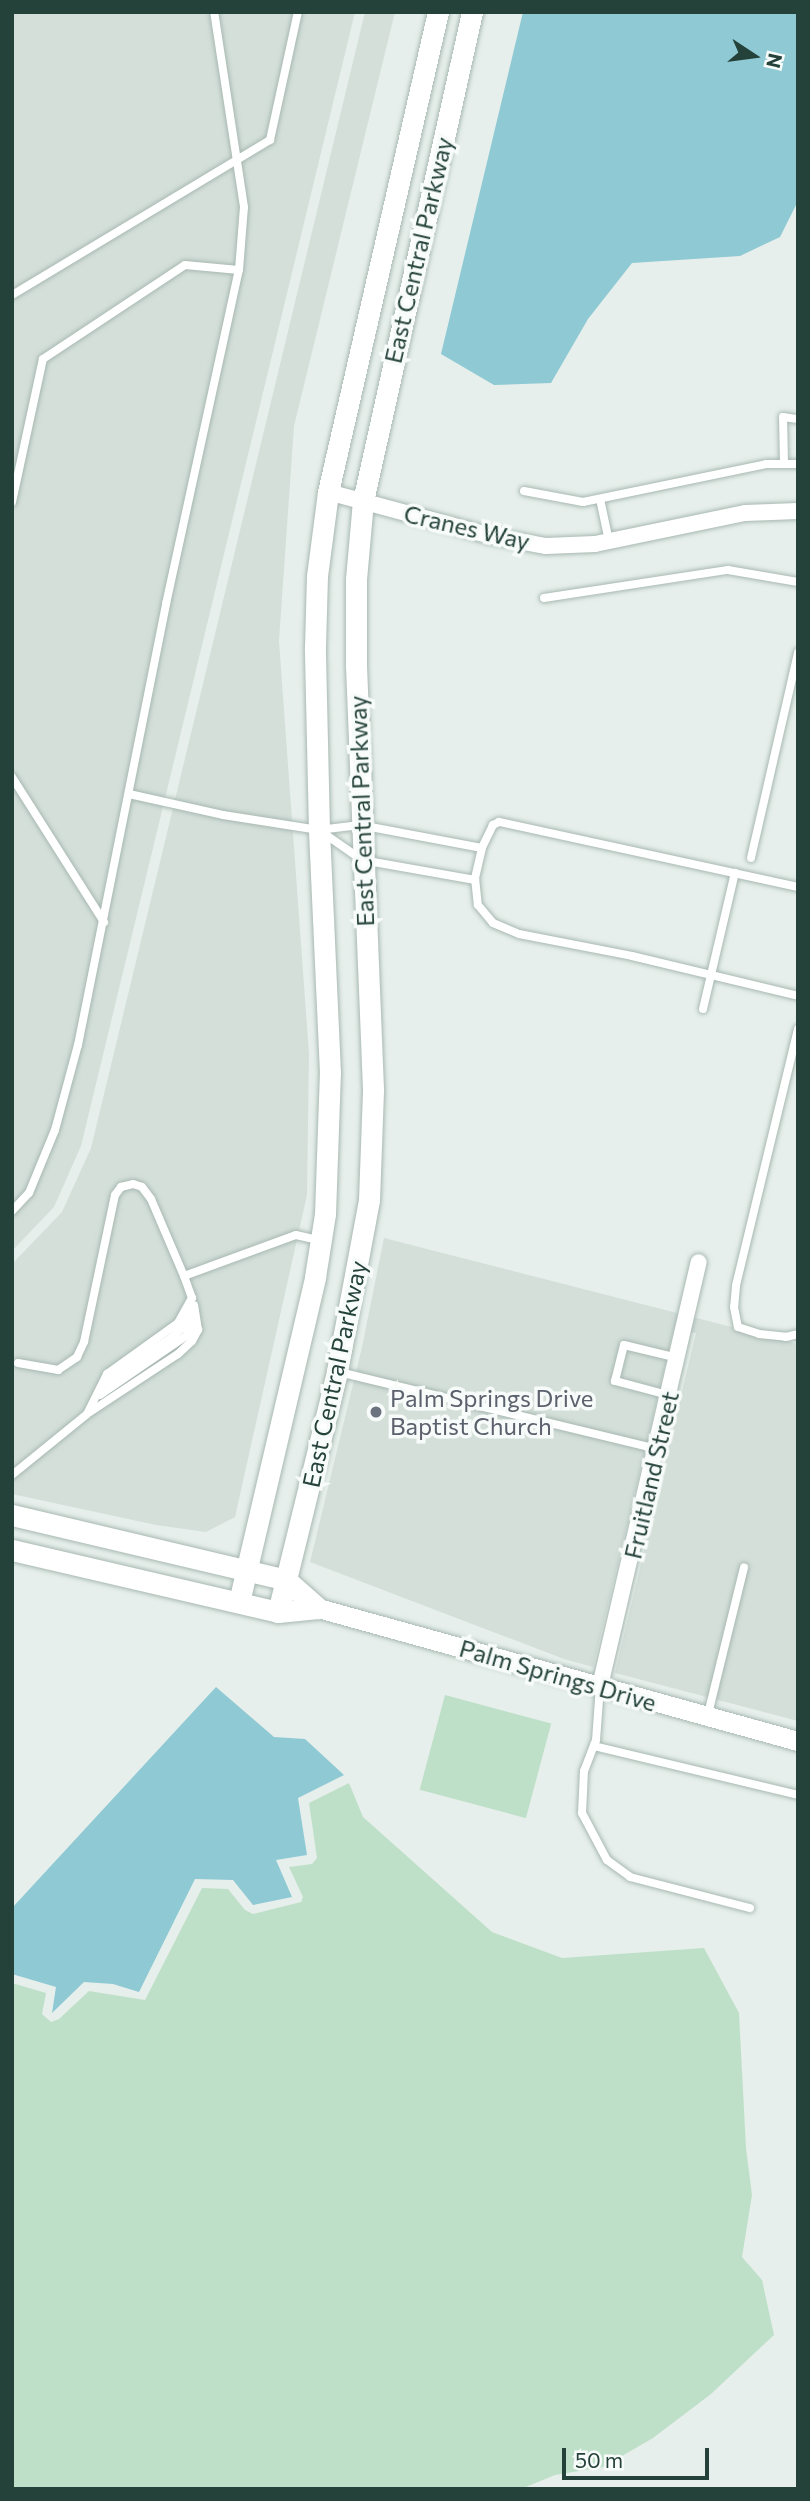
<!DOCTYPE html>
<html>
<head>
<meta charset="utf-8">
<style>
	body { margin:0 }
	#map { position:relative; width:810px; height:2501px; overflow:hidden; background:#e6efeb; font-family:Commissioner,sans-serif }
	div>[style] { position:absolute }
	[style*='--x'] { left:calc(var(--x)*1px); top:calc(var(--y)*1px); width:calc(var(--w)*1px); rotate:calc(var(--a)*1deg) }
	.built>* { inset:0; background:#d4dfda }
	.green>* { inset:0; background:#bfe0c8; transform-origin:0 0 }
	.water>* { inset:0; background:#8ec9d4 }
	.roads { filter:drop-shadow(0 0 2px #a8b8b2) drop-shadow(0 0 2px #a8b8b2) }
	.service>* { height:8px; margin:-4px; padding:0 4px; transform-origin:4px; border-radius:4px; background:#fff }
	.minor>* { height:16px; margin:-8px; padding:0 8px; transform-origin:8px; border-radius:8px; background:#fff }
	.tertiary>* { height:19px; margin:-9.5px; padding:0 9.5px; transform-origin:9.5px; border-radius:9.5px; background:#fff }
	.secondary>* { height:21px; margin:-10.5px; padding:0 10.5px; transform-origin:10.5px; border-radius:10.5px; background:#fff }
	.dots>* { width:19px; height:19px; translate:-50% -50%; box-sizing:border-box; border:4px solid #f7fbf9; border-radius:50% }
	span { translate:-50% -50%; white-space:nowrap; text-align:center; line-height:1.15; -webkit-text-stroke:7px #f7fbf9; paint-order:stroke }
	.street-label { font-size:24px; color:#24423a }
	.worship-label { font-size:24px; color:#5b616d }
	.left { translate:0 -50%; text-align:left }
	.frame { position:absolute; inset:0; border:14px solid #24423a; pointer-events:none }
	.north { position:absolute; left:719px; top:21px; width:70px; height:70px; -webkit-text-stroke:5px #f7fbf9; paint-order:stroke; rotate:103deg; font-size:19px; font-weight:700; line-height:28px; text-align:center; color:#24423a }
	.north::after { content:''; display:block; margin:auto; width:24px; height:32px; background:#24423a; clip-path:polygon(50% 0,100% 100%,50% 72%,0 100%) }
	.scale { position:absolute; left:562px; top:2448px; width:147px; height:32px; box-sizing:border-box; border:4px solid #24423a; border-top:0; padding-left:9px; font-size:21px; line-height:24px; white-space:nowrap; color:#24423a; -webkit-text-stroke:5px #f7fbf9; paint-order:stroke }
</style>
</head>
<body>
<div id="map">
	<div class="built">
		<div style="clip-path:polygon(12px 12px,355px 12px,81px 1146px,54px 1207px,12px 1251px)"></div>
		<div style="clip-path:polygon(365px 12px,395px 12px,294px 426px,279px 641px,309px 1054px,307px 1195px,235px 1517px,206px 1532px,156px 1525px,12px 1494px,12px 1264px,62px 1212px,91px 1148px)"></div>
		<div style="clip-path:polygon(384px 1238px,798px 1344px,798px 1721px,615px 1673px,696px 1333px,674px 1329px,593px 1667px,564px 1659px,310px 1562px,362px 1347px)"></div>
	</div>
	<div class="green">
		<div style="left:445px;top:1695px;width:110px;height:98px;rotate:15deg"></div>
		<div style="clip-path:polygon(349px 1783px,363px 1817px,492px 1932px,562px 1958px,704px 1948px,739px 2013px,746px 2148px,752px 2195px,742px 2257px,762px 2280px,774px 2335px,711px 2394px,653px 2438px,603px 2467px,555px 2475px,521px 2489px,12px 2489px,12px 1983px,46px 1993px,42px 2014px,51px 2022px,59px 2019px,89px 1991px,145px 2000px,202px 1888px,228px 1889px,245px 1910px,253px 1914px,301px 1902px,303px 1897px,289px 1867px,312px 1864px,317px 1858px,309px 1803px)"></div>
	</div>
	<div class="water">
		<div style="clip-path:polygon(523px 12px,798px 12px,798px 201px,780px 237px,740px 256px,632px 263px,588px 319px,551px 383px,494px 385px,441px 354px)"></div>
		<div style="clip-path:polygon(216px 1687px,274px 1737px,305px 1739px,344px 1775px,298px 1798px,307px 1855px,276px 1860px,292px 1897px,253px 1905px,233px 1880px,195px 1879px,139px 1992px,113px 1984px,84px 1982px,52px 2013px,56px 1987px,12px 1974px,12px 1908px)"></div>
	</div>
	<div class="roads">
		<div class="service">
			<div style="--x:12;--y:295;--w:301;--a:-31"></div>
			<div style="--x:270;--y:140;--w:131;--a:-77.7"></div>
			<div style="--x:784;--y:463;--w:46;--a:-91.2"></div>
			<div style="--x:783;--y:417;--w:15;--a:8"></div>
			<div style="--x:524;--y:491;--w:60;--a:10.6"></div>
			<div style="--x:583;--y:502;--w:187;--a:-11.7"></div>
			<div style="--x:766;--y:464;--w:32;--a:0"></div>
			<div style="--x:600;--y:499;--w:43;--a:77.9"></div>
			<div style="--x:12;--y:502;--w:146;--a:-77.8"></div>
			<div style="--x:43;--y:359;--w:170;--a:-33.5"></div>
			<div style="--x:185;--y:265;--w:54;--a:5.3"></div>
			<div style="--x:544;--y:598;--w:186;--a:-8.7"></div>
			<div style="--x:728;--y:570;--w:71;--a:9.7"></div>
			<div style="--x:12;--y:777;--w:172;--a:57.6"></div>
			<div style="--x:129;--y:794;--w:96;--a:12.6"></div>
			<div style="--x:223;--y:815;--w:97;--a:8.9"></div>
			<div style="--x:319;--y:830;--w:41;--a:-7"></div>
			<div style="--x:360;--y:825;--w:124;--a:10.7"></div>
			<div style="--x:322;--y:832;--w:49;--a:35"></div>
			<div style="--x:362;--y:860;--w:115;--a:10"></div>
			<div style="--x:751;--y:858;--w:211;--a:-77.1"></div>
			<div style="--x:798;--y:887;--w:306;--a:-167.7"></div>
			<div style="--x:499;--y:822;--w:7;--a:153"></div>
			<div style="--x:493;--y:825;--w:25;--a:116"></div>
			<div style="--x:482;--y:848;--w:31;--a:103"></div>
			<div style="--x:475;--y:878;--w:27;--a:84"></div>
			<div style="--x:478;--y:905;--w:23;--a:50"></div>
			<div style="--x:493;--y:923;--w:28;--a:23"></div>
			<div style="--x:519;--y:934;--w:115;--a:11"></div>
			<div style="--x:632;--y:956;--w:171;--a:13.5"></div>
			<div style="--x:703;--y:1009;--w:140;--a:-76.8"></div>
			<div style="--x:798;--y:1029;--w:264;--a:103.6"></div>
			<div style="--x:736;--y:1286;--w:21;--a:95"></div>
			<div style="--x:734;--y:1307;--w:20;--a:79"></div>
			<div style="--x:738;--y:1327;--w:22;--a:18"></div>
			<div style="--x:759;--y:1334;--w:27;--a:6"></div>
			<div style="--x:786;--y:1337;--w:12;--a:-14"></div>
			<div style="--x:12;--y:1211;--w:25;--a:-47"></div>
			<div style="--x:29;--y:1193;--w:68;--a:-67.6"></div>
			<div style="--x:55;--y:1130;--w:88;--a:-74.9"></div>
			<div style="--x:78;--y:1045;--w:450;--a:-78.7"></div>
			<div style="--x:166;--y:604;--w:342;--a:-77.7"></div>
			<div style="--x:239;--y:270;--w:63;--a:-85.5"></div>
			<div style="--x:244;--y:207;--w:197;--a:-98.7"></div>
			<div style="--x:18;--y:1363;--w:41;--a:9.9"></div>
			<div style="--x:58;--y:1370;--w:23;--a:-34"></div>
			<div style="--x:77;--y:1357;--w:17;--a:-65"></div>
			<div style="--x:84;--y:1342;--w:150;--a:-78.1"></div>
			<div style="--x:115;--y:1195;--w:10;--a:-53"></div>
			<div style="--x:121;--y:1187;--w:12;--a:-14"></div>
			<div style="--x:133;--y:1184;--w:9;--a:18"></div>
			<div style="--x:142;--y:1187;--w:15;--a:53"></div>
			<div style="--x:151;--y:1199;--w:84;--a:66.8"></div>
			<div style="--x:184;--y:1276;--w:119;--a:-20.1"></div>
			<div style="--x:296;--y:1235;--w:23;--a:13"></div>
			<div style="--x:339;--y:1372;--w:327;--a:13.6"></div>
			<div style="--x:104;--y:1384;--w:81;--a:-34.5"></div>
			<div style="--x:171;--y:1338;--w:15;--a:-42"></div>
			<div style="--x:182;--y:1328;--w:24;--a:-62"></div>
			<div style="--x:100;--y:1395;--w:104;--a:-34.5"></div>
			<div style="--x:186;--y:1336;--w:18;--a:-61"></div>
			<div style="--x:668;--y:1395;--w:55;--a:-165.2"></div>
			<div style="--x:615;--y:1381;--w:37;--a:-76"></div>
			<div style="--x:624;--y:1345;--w:56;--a:13.5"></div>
			<div style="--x:90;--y:1412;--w:105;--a:-33.4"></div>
			<div style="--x:178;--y:1354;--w:19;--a:-43"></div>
			<div style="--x:192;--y:1341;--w:13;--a:-61"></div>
			<div style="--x:198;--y:1330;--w:25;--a:-99"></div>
			<div style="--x:12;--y:1475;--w:97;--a:-39.1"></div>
			<div style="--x:87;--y:1414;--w:45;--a:-63.4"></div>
			<div style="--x:107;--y:1374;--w:87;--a:-35.7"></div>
			<div style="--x:178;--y:1323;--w:29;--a:-61"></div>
			<div style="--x:192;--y:1298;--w:23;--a:-110"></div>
			<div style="--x:600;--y:1686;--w:54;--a:94.2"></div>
			<div style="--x:596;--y:1740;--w:33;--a:111"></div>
			<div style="--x:584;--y:1771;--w:42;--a:92.7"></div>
			<div style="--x:582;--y:1813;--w:53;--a:62"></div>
			<div style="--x:607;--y:1860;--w:29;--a:36"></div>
			<div style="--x:630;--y:1877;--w:124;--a:14.5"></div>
			<div style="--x:708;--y:1714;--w:151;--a:-76.2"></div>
			<div style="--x:594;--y:1746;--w:210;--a:13.5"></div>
		</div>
		<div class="minor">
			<div style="--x:328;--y:492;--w:169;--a:15.1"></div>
			<div style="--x:491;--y:536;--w:56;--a:10.3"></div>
			<div style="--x:546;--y:546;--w:49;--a:-2.3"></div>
			<div style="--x:595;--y:544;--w:153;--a:-11.7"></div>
			<div style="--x:745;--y:513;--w:53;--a:-2.2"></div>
			<div style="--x:600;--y:1686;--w:435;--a:-76.9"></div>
		</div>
		<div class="tertiary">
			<div style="--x:318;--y:1608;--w:498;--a:15.5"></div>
		</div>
		<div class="secondary">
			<div style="--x:12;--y:1515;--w:282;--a:13.3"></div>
			<div style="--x:286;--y:1580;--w:43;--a:41.2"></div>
			<div style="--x:12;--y:1550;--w:273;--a:13.1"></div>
			<div style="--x:278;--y:1612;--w:40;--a:-5.7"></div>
			<div style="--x:239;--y:1602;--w:334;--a:-76.8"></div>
			<div style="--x:315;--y:1277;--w:64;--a:-81"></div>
			<div style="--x:325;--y:1214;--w:141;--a:-88"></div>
			<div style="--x:330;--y:1073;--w:243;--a:-92.6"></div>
			<div style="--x:319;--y:830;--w:183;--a:-91.3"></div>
			<div style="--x:315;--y:647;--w:71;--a:-88.4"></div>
			<div style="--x:317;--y:576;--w:85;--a:-82.5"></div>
			<div style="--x:328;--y:492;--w:492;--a:-77.1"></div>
			<div style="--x:278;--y:1612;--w:248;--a:-76.2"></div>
			<div style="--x:337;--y:1371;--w:174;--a:-79.4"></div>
			<div style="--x:369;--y:1200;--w:111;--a:-87.9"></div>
			<div style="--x:373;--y:1089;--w:423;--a:-92.3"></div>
			<div style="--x:356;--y:666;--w:87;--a:-90"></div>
			<div style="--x:356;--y:579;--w:78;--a:-84.9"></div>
			<div style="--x:363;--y:501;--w:501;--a:-77.43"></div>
		</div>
	</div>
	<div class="dots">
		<div style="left:376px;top:1412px;background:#6b7280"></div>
	</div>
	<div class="street-label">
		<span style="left:418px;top:250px;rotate:-77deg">East Central Parkway</span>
		<span style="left:467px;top:527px;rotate:13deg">Cranes Way</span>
		<span style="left:361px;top:811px;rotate:-92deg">East Central Parkway</span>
		<span style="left:334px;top:1374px;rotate:-78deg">East Central Parkway</span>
		<span style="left:651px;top:1475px;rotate:-77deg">Fruitland Street</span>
		<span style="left:558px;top:1675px;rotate:16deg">Palm Springs Drive</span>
	</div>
	<div class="worship-label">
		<span class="left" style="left:390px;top:1412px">Palm Springs Drive<br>Baptist Church</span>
	</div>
	<div class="frame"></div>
	<div class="north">N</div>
	<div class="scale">50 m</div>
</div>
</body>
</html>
